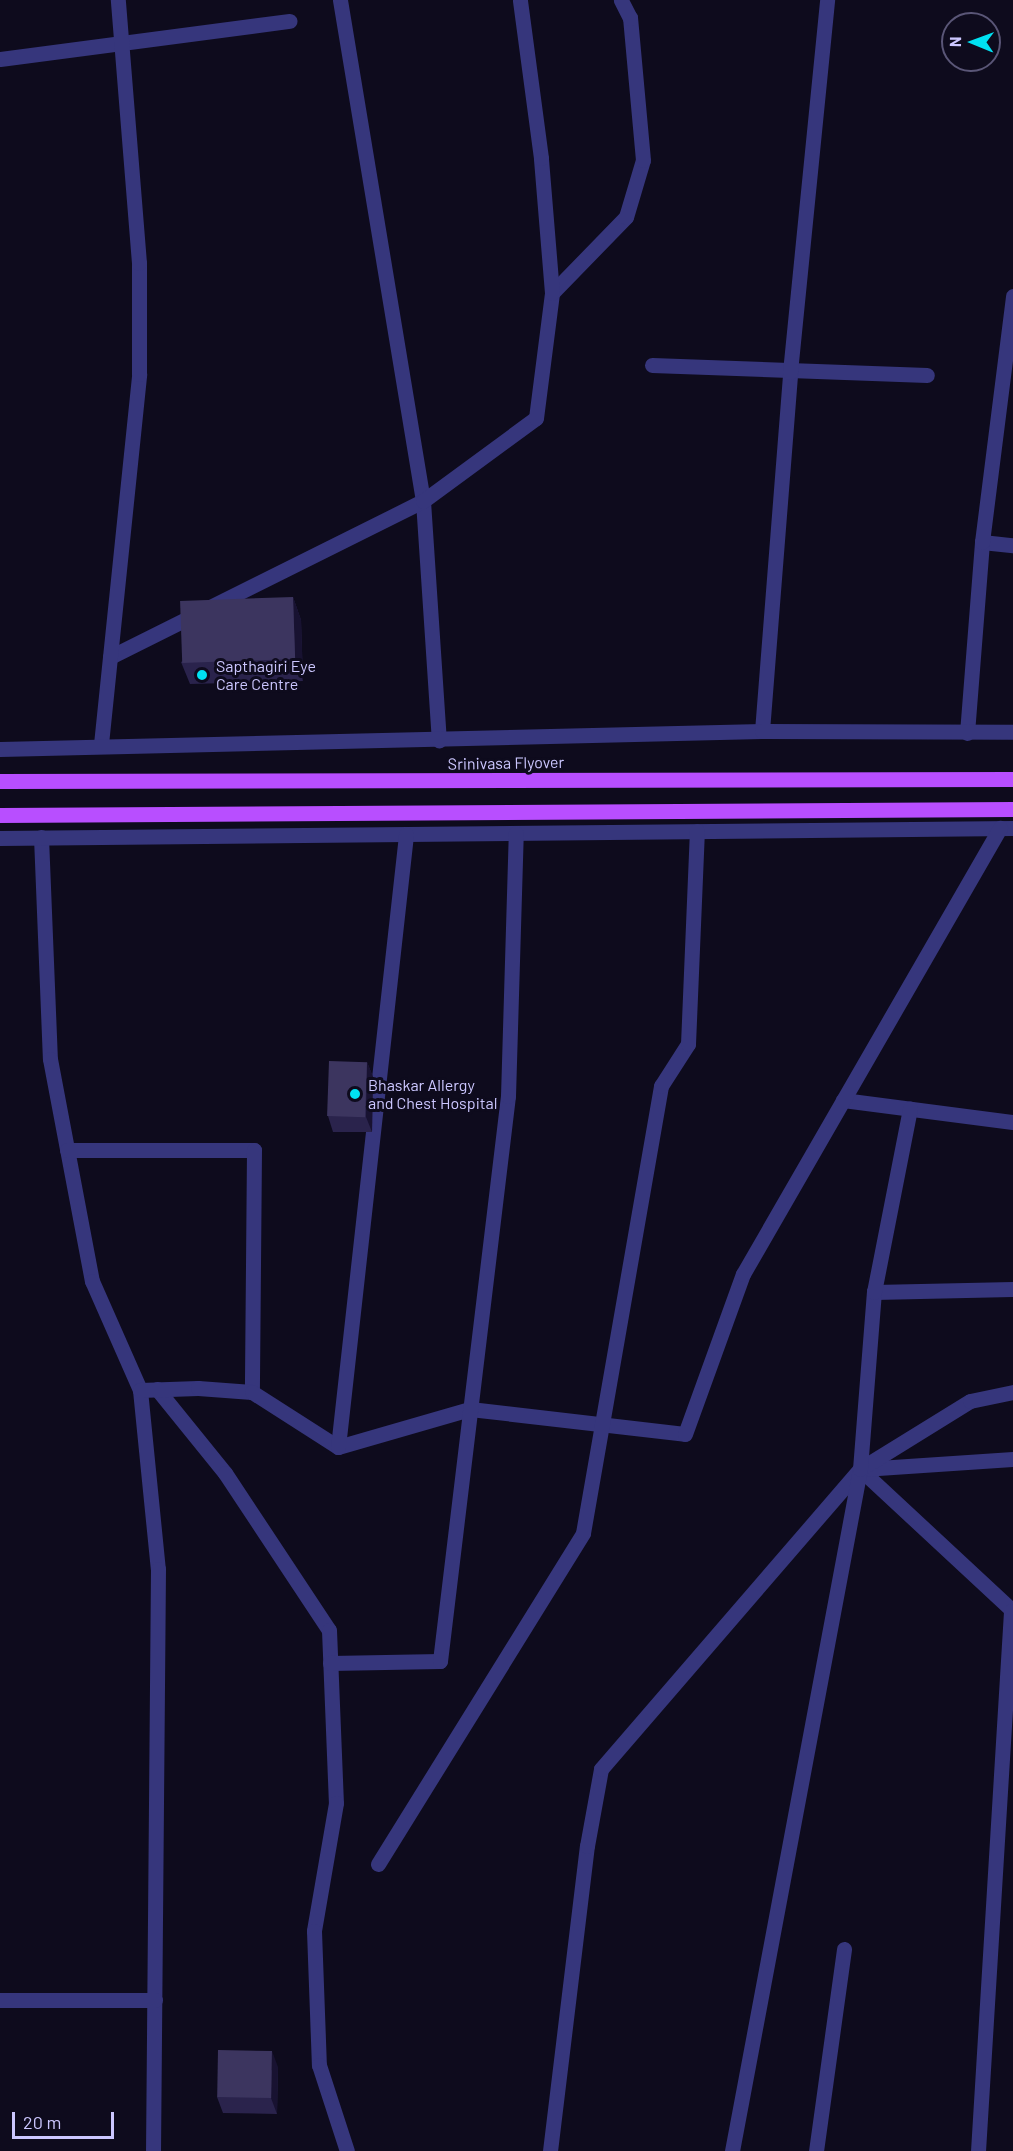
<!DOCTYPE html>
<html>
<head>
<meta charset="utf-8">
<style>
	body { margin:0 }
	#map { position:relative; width:1013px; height:2151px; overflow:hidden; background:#0e0b1d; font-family:Barlow,sans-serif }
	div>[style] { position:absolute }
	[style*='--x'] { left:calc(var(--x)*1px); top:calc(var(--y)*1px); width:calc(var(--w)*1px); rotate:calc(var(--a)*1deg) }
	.minor>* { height:15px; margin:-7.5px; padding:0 7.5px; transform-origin:7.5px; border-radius:7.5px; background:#36367c }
	.major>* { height:15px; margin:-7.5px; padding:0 7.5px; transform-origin:7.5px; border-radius:7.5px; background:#b84eff }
	.wall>* { inset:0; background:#2a234c }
	.shaded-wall>* { inset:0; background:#181231 }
	.building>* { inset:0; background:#3c355f; transform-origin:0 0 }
	.dots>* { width:16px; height:16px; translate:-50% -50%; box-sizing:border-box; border:3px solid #0e0b1d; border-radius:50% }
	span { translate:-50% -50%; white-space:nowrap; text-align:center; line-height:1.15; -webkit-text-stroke:6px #0e0b1d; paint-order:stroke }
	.poi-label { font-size:16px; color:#ccc7ff }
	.left { translate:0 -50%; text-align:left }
	.street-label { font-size:16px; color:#ccc7ff }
	.north { position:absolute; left:941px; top:12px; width:60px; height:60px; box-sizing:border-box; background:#0e0b1d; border:2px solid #5a5677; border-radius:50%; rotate:271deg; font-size:16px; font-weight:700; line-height:24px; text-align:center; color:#ccc7ff }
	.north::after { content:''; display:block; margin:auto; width:21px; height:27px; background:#00e1f2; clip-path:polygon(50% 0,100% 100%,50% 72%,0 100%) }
	.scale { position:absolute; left:12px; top:2112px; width:102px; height:27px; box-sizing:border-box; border:3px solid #ccc7ff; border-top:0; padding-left:8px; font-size:18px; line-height:21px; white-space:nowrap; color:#ccc7ff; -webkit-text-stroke:4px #0e0b1d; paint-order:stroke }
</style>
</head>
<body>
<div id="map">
	<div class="minor">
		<div style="--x:340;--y:0;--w:508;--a:80.59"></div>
		<div style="--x:423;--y:501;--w:240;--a:86.2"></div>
		<div style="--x:0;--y:59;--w:292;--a:-7.5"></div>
		<div style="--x:552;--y:293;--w:106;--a:-45.8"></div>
		<div style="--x:626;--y:217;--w:59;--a:-73.4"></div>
		<div style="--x:643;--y:160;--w:143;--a:-95.2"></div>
		<div style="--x:630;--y:18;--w:20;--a:-117"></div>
		<div style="--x:652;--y:365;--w:275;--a:2.1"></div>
		<div style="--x:982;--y:542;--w:31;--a:6"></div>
		<div style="--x:110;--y:657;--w:350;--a:-26.5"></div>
		<div style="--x:423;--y:501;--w:140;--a:-36.3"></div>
		<div style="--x:536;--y:418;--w:126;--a:-82.7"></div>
		<div style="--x:552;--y:293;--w:135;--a:-94.7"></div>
		<div style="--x:541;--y:158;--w:159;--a:-97.6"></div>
		<div style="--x:762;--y:731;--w:360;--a:-85.5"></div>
		<div style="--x:790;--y:372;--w:374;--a:-84.3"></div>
		<div style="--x:967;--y:733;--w:192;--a:-85.5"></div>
		<div style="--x:982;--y:542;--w:248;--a:-82.8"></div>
		<div style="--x:101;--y:744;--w:372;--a:-84.1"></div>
		<div style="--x:139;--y:374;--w:111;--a:-90"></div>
		<div style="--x:139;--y:263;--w:264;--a:-94.6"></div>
		<div style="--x:0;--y:749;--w:762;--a:-1.35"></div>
		<div style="--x:762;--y:731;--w:251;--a:0.2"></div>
		<div style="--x:41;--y:837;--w:222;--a:87.7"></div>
		<div style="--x:50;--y:1059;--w:226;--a:79.3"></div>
		<div style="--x:92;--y:1281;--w:119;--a:66.2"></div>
		<div style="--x:140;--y:1390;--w:180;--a:84.3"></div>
		<div style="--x:158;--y:1569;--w:582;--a:90.49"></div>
		<div style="--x:0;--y:838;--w:1013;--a:-0.57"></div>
		<div style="--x:843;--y:1100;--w:171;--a:7.4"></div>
		<div style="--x:67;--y:1150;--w:187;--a:0"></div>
		<div style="--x:254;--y:1150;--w:242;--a:90.5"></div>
		<div style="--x:874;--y:1292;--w:139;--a:-1.2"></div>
		<div style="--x:157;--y:1389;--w:108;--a:51"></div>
		<div style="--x:225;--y:1473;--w:188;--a:56.5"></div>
		<div style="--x:329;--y:1630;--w:173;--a:87.7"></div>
		<div style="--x:336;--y:1803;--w:130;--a:99.8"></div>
		<div style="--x:314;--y:1931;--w:134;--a:87.9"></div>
		<div style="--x:319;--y:2065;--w:90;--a:72"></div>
		<div style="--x:140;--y:1390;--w:58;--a:-2"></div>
		<div style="--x:198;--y:1388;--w:54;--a:4.2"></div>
		<div style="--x:252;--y:1392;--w:102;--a:32.6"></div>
		<div style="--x:338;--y:1447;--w:137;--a:-16.1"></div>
		<div style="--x:470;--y:1409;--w:216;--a:6.6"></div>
		<div style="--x:685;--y:1434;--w:170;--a:-70.1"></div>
		<div style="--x:743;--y:1274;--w:515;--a:-60.05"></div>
		<div style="--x:338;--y:1447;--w:616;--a:-83.66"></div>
		<div style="--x:860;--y:1469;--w:209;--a:42.9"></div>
		<div style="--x:863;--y:1469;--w:150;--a:-3.8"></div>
		<div style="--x:330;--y:1663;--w:110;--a:-1"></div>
		<div style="--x:440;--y:1661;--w:569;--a:-83.14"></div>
		<div style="--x:508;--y:1096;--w:263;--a:-88.3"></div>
		<div style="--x:378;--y:1864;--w:389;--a:-58.2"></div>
		<div style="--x:583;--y:1533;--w:454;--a:-80.1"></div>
		<div style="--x:661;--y:1086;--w:50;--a:-57.3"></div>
		<div style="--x:688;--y:1044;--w:213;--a:-87.6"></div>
		<div style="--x:0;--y:2000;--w:155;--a:0"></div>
		<div style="--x:550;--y:2151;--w:307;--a:-83.1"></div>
		<div style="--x:587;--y:1846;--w:78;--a:-79.7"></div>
		<div style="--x:601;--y:1769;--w:396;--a:-49.2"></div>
		<div style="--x:860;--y:1469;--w:129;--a:-31.7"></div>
		<div style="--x:970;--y:1401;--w:44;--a:-11.8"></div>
		<div style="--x:732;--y:2151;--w:694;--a:-79.37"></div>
		<div style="--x:860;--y:1469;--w:178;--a:-85.5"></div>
		<div style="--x:874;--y:1292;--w:187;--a:-78.9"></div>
		<div style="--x:816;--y:2151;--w:204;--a:-82.1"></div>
		<div style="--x:978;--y:2151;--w:541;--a:-86.5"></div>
	</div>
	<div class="major">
		<div style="--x:0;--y:781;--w:1013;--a:-0.11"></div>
		<div style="--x:0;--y:815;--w:1013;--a:-0.34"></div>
	</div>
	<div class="wall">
		<div style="clip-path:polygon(293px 597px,301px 620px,303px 681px,190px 684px,181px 662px)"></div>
		<div style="clip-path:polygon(367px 1062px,373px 1077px,372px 1132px,333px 1132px,328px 1116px)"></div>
		<div style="clip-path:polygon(278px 2067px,277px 2114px,223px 2113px,217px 2097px)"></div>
	</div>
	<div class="shaded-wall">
		<div style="clip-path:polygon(293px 597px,301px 620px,303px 681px,295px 659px)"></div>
		<div style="clip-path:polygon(367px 1062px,373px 1077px,372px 1132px,366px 1117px)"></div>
		<div style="clip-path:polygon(272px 2051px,278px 2067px,277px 2114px,271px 2098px)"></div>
	</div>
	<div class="building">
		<div style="left:293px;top:597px;width:62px;height:113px;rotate:88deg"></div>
		<div style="left:329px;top:1061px;width:38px;height:55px;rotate:2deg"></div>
		<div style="left:218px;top:2050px;width:54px;height:47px;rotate:1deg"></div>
	</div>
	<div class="dots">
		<div style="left:202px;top:675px;background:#00e1f2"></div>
		<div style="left:355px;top:1094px;background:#00e1f2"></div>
	</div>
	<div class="poi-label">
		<span class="left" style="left:216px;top:675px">Sapthagiri Eye<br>Care Centre</span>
		<span class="left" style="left:368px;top:1094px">Bhaskar Allergy<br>and Chest Hospital</span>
	</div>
	<div class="street-label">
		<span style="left:506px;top:763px;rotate:-1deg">Srinivasa Flyover</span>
	</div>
	<div class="north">N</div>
	<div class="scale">20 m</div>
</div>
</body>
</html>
